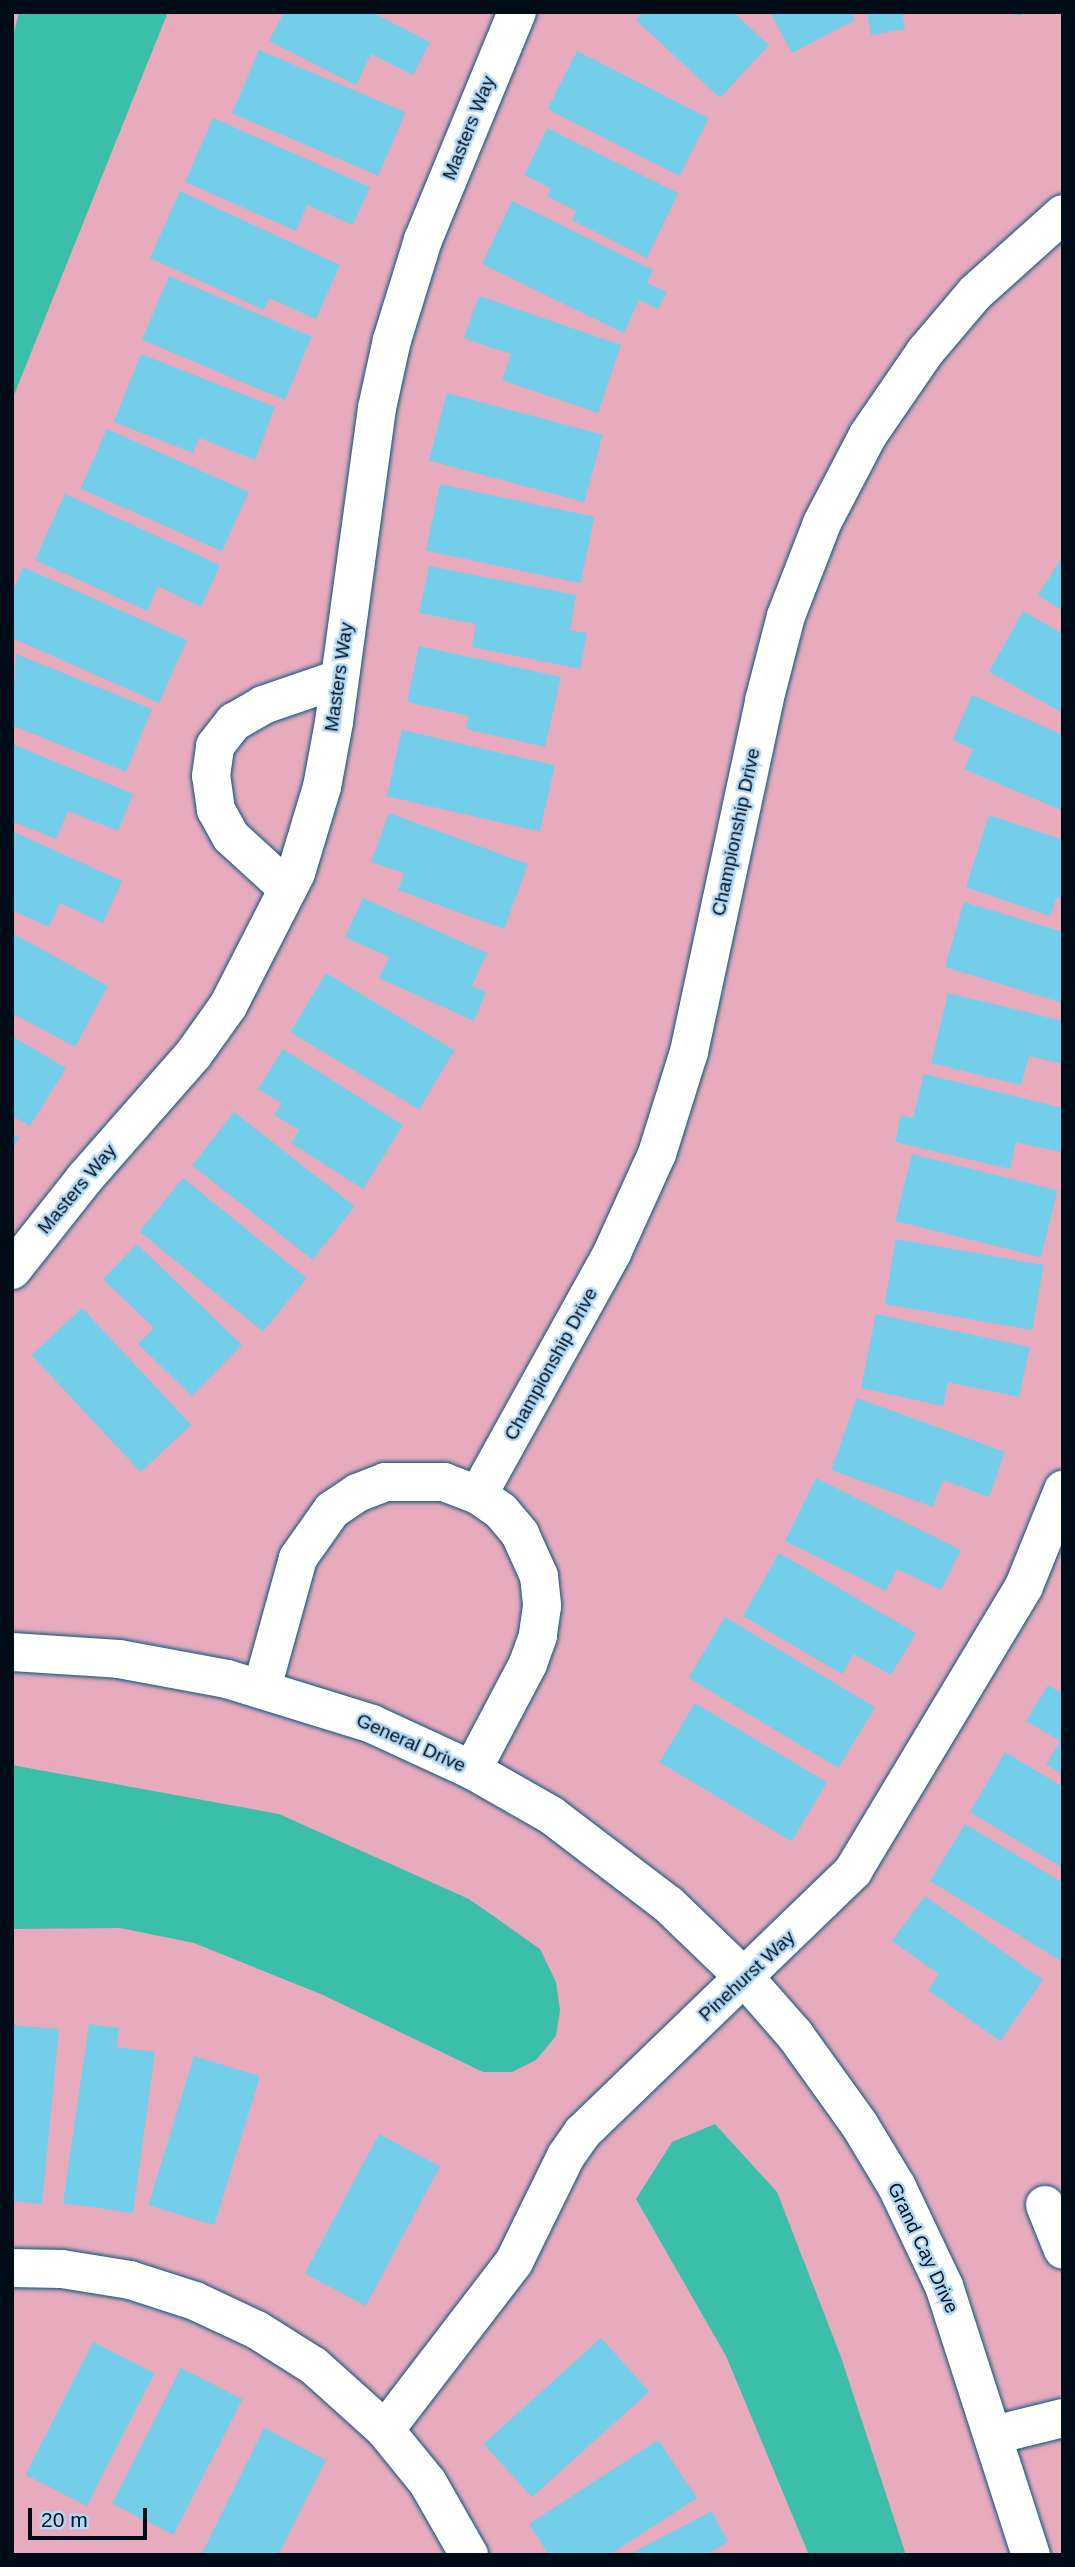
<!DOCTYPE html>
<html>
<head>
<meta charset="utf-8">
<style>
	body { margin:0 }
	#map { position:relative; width:1075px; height:2567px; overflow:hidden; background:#b1d9f5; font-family:Arial,sans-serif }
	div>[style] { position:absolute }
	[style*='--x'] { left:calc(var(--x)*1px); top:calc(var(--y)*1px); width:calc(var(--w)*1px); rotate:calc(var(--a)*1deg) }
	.green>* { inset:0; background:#e8abbe; transform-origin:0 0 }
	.water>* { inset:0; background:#3bbfa9 }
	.building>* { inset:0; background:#73cee9; transform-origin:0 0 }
	.roads { filter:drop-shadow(0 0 2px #05557e) drop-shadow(0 0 2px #05557e) }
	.minor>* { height:38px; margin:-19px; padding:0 19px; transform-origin:19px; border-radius:19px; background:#fff }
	span { translate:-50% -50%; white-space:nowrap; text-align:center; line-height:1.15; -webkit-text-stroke:5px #b1d9f5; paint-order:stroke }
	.street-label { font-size:19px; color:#000d19 }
	.frame { position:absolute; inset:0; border:14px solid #000d19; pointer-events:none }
	.scale { position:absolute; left:28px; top:2508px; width:119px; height:32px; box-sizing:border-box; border:4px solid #000d19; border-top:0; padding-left:9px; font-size:21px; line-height:24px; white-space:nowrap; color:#000d19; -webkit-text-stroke:5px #b1d9f5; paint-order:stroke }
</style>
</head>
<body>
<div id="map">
	<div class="green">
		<div style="left:12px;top:12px;width:1051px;height:2543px"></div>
	</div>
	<div class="water">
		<div style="clip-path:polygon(19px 12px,168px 12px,12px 400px,12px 41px)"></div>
		<div style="clip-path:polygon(12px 1765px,279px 1814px,469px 1899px,540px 1949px,556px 1982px,560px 2010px,556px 2036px,536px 2060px,512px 2072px,483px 2072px,323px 1995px,194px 1943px,120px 1928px,12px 1929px)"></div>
		<div style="clip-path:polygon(715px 2124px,777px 2192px,841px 2357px,906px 2555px,809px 2555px,726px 2356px,636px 2199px,672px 2142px)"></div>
	</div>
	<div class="building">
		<div style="clip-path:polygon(284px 12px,371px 12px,430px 42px,413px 75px,371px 54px,356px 85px,269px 41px)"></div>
		<div style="clip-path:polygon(643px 12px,733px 12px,769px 45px,720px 98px,636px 20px)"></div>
		<div style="clip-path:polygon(770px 12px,850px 12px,855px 20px,792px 53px)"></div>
		<div style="clip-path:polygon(867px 12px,902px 12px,905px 29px,871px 35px)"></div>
		<div style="clip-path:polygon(1002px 12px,1021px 12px,1021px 16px)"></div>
		<div style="left:259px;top:50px;width:159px;height:69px;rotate:23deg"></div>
		<div style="left:577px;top:51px;width:148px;height:65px;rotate:27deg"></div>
		<div style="clip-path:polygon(213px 118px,370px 187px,353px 225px,307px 205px,296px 231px,185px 182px)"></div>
		<div style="clip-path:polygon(547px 128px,678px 193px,647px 258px,572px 220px,576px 211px,547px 196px,551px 188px,524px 175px)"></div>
		<div style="clip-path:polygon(180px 191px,340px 265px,316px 319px,269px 298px,264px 310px,150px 258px)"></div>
		<div style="clip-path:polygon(512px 201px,653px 270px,647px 283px,667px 292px,658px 309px,639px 300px,624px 333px,482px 264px)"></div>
		<div style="left:169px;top:276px;width:155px;height:69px;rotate:23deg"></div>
		<div style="clip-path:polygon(479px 296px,621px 345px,598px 413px,502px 380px,511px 354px,464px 338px)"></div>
		<div style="clip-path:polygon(141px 354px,275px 407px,255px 460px,199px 438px,193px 453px,114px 422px)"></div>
		<div style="left:447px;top:393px;width:161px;height:70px;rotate:15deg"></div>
		<div style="left:107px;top:429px;width:155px;height:65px;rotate:24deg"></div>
		<div style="left:440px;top:484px;width:158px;height:68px;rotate:12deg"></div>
		<div style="clip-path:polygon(65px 494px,220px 565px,201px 607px,158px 586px,147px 611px,35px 560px)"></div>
		<div style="clip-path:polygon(1063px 556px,1063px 611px,1038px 595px)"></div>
		<div style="clip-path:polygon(429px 566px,576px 595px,570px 630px,587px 633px,580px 669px,472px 647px,476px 624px,419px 613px)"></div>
		<div style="clip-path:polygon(23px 567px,187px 640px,159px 703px,12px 638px,12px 593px)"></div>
		<div style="clip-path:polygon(1023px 611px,1063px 634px,1063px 713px,989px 672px)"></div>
		<div style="clip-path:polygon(419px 646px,561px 677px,545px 747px,466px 729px,469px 716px,407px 702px)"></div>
		<div style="clip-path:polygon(16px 654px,152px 709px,126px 772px,12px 725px)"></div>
		<div style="clip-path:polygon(972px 695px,1063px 735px,1063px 811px,964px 769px,973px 749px,953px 740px)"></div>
		<div style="left:402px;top:730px;width:157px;height:68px;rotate:13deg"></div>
		<div style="clip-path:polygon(12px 744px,133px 794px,118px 831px,68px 811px,56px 839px,12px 821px)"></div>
		<div style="clip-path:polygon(389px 813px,528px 864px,504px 929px,398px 890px,404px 873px,371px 862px)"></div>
		<div style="clip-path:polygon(989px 815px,1063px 840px,1063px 899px,1057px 897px,1050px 916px,966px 887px)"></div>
		<div style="clip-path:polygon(12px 831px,122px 881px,103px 923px,60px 903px,49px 927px,12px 910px)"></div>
		<div style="clip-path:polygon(363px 898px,487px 953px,472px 986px,486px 992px,474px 1021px,379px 978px,389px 957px,345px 937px)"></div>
		<div style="clip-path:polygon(964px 902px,1063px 932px,1063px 1003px,945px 967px)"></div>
		<div style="clip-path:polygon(12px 933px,108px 986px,75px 1047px,12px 1013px)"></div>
		<div style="left:326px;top:973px;width:150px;height:69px;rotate:31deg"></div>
		<div style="clip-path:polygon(948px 993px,1063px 1021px,1063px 1064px,1029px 1056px,1021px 1085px,931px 1063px)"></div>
		<div style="clip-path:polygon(12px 1036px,66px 1068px,30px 1126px,12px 1116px)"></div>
		<div style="clip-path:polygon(283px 1049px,403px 1125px,363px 1189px,291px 1143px,299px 1130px,274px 1115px,282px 1103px,258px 1089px)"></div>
		<div style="clip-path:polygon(924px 1074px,1063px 1108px,1061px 1152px,1016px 1142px,1010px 1169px,895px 1142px,901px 1115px,913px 1118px)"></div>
		<div style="left:234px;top:1112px;width:153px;height:68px;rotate:38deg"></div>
		<div style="clip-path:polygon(12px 1134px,19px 1138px,12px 1149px)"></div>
		<div style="left:912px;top:1154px;width:150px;height:69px;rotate:14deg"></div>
		<div style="left:183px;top:1178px;width:159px;height:69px;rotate:39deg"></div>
		<div style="left:896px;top:1239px;width:150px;height:66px;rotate:10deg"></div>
		<div style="clip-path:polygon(137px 1244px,242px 1345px,192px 1396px,138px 1344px,154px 1328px,103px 1279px)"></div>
		<div style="left:82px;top:1308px;width:160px;height:69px;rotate:47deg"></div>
		<div style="clip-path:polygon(876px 1314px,1030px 1347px,1019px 1397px,948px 1382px,943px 1406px,861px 1388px)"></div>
		<div style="clip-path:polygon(857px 1398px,1005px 1452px,989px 1497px,943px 1480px,933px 1507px,831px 1470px)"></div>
		<div style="clip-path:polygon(816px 1478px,961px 1550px,941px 1590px,897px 1569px,886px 1591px,785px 1541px)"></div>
		<div style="clip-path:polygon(779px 1553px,916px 1633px,891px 1675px,854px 1654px,842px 1674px,743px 1616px)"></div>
		<div style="left:725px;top:1617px;width:175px;height:71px;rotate:31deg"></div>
		<div style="clip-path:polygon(1048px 1685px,1063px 1694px,1063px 1775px,1046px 1764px,1060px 1741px,1026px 1721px)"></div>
		<div style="left:695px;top:1703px;width:154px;height:69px;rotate:31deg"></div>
		<div style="clip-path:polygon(1005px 1752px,1063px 1787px,1063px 1868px,970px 1812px)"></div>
		<div style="clip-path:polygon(965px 1824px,1063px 1883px,1063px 1962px,930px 1881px)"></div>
		<div style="clip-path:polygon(925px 1896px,1043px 1980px,1000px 2041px,928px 1990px,939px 1974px,892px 1941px)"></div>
		<div style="clip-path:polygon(89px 2024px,119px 2028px,116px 2047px,155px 2052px,133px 2213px,63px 2203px)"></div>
		<div style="clip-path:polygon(12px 2025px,59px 2029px,42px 2204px,12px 2201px)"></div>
		<div style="left:194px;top:2056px;width:69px;height:156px;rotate:17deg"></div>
		<div style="left:379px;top:2134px;width:69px;height:158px;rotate:28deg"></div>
		<div style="left:601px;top:2338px;width:72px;height:158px;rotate:48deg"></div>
		<div style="left:93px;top:2342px;width:69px;height:149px;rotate:27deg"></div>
		<div style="left:181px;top:2368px;width:69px;height:152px;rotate:27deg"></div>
		<div style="clip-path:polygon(264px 2428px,326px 2460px,278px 2555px,201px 2555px)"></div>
		<div style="clip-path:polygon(658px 2440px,697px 2498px,609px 2555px,549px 2555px,529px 2524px)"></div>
		<div style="clip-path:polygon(712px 2511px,728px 2542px,706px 2555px,628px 2555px)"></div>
	</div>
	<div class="roads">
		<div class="minor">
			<div style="--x:288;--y:889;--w:77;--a:-137.6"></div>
			<div style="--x:231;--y:837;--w:31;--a:-119"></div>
			<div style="--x:216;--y:810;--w:34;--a:-98"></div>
			<div style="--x:211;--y:776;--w:30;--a:-82"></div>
			<div style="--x:215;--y:746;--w:31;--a:-52"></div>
			<div style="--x:234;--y:722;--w:34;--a:-30"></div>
			<div style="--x:263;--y:705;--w:80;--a:-18.9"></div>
			<div style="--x:12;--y:1270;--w:116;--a:-51.6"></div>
			<div style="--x:84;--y:1179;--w:165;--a:-48.7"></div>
			<div style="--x:193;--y:1055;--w:60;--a:-54.5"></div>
			<div style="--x:228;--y:1006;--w:149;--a:-62.9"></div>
			<div style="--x:296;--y:873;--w:90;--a:-73.2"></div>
			<div style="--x:322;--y:787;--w:66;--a:-79.5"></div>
			<div style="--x:334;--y:722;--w:317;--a:-82.2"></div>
			<div style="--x:377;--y:408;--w:70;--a:-77.6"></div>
			<div style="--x:392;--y:340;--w:105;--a:-72.8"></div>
			<div style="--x:423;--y:240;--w:247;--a:-67.6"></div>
			<div style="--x:478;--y:1495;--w:277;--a:-61"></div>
			<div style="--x:612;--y:1253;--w:109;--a:-65.6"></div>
			<div style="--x:657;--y:1154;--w:107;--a:-72.6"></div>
			<div style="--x:689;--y:1052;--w:359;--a:-77.9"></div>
			<div style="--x:764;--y:701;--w:88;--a:-75.5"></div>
			<div style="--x:786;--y:616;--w:100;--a:-68.8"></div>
			<div style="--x:822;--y:523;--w:99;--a:-62.4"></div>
			<div style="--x:868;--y:435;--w:101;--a:-55.5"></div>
			<div style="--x:925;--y:352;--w:77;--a:-49.7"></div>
			<div style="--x:975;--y:293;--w:118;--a:-41.9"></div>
			<div style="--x:12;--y:1652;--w:107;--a:3.7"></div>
			<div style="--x:119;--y:1659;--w:110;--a:10.5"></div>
			<div style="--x:227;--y:1679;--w:152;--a:17.2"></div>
			<div style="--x:372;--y:1724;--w:110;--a:24.7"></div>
			<div style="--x:472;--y:1770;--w:91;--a:29.7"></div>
			<div style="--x:551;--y:1815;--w:147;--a:37.3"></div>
			<div style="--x:668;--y:1904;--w:107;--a:43.9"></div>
			<div style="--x:745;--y:1978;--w:76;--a:48.7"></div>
			<div style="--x:795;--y:2035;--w:110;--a:54.3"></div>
			<div style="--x:859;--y:2124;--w:74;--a:58.9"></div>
			<div style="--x:897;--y:2187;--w:110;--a:64.6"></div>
			<div style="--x:944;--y:2286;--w:283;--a:72.1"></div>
			<div style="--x:262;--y:1688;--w:135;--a:-74.5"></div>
			<div style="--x:298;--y:1558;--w:59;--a:-54.7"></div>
			<div style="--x:332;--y:1510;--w:30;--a:-34"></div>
			<div style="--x:357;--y:1493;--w:30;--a:-21"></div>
			<div style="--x:385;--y:1482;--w:59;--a:0"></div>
			<div style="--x:444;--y:1482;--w:36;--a:21"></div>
			<div style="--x:478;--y:1495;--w:28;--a:35"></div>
			<div style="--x:501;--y:1511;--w:30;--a:50"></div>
			<div style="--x:520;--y:1534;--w:46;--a:65.7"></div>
			<div style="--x:539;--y:1576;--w:30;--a:84"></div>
			<div style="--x:542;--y:1606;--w:30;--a:98"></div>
			<div style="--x:538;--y:1636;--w:30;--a:110"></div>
			<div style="--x:528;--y:1664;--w:120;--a:117.8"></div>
			<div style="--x:1045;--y:2205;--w:48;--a:68.2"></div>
			<div style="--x:12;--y:2268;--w:50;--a:1.1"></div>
			<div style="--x:62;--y:2269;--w:69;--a:9.2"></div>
			<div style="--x:130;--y:2280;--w:68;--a:17.9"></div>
			<div style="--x:195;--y:2301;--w:68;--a:25.1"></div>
			<div style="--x:257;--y:2330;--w:67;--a:32.3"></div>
			<div style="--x:314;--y:2366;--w:96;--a:42"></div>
			<div style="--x:385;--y:2430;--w:68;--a:50.9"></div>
			<div style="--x:428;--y:2483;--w:83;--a:60.3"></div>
			<div style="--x:385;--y:2430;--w:212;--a:-52.5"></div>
			<div style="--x:514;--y:2262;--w:118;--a:-63.9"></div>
			<div style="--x:566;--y:2156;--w:29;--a:-55"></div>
			<div style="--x:583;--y:2132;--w:376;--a:-44"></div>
			<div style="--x:853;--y:1871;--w:332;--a:-59"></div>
			<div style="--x:1024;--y:1586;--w:104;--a:-67.9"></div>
			<div style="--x:994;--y:2435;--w:71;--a:-13.8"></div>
		</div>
	</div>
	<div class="street-label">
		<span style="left:469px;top:128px;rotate:-68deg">Masters Way</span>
		<span style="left:339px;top:677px;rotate:-82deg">Masters Way</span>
		<span style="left:736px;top:832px;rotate:-78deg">Championship Drive</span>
		<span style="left:77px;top:1189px;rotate:-50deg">Masters Way</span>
		<span style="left:551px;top:1364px;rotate:-61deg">Championship Drive</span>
		<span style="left:411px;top:1743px;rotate:24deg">General Drive</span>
		<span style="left:747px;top:1976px;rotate:-43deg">Pinehurst Way</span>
		<span style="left:923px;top:2248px;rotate:65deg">Grand Cay Drive</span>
	</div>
	<div class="frame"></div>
	<div class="scale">20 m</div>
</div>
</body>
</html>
